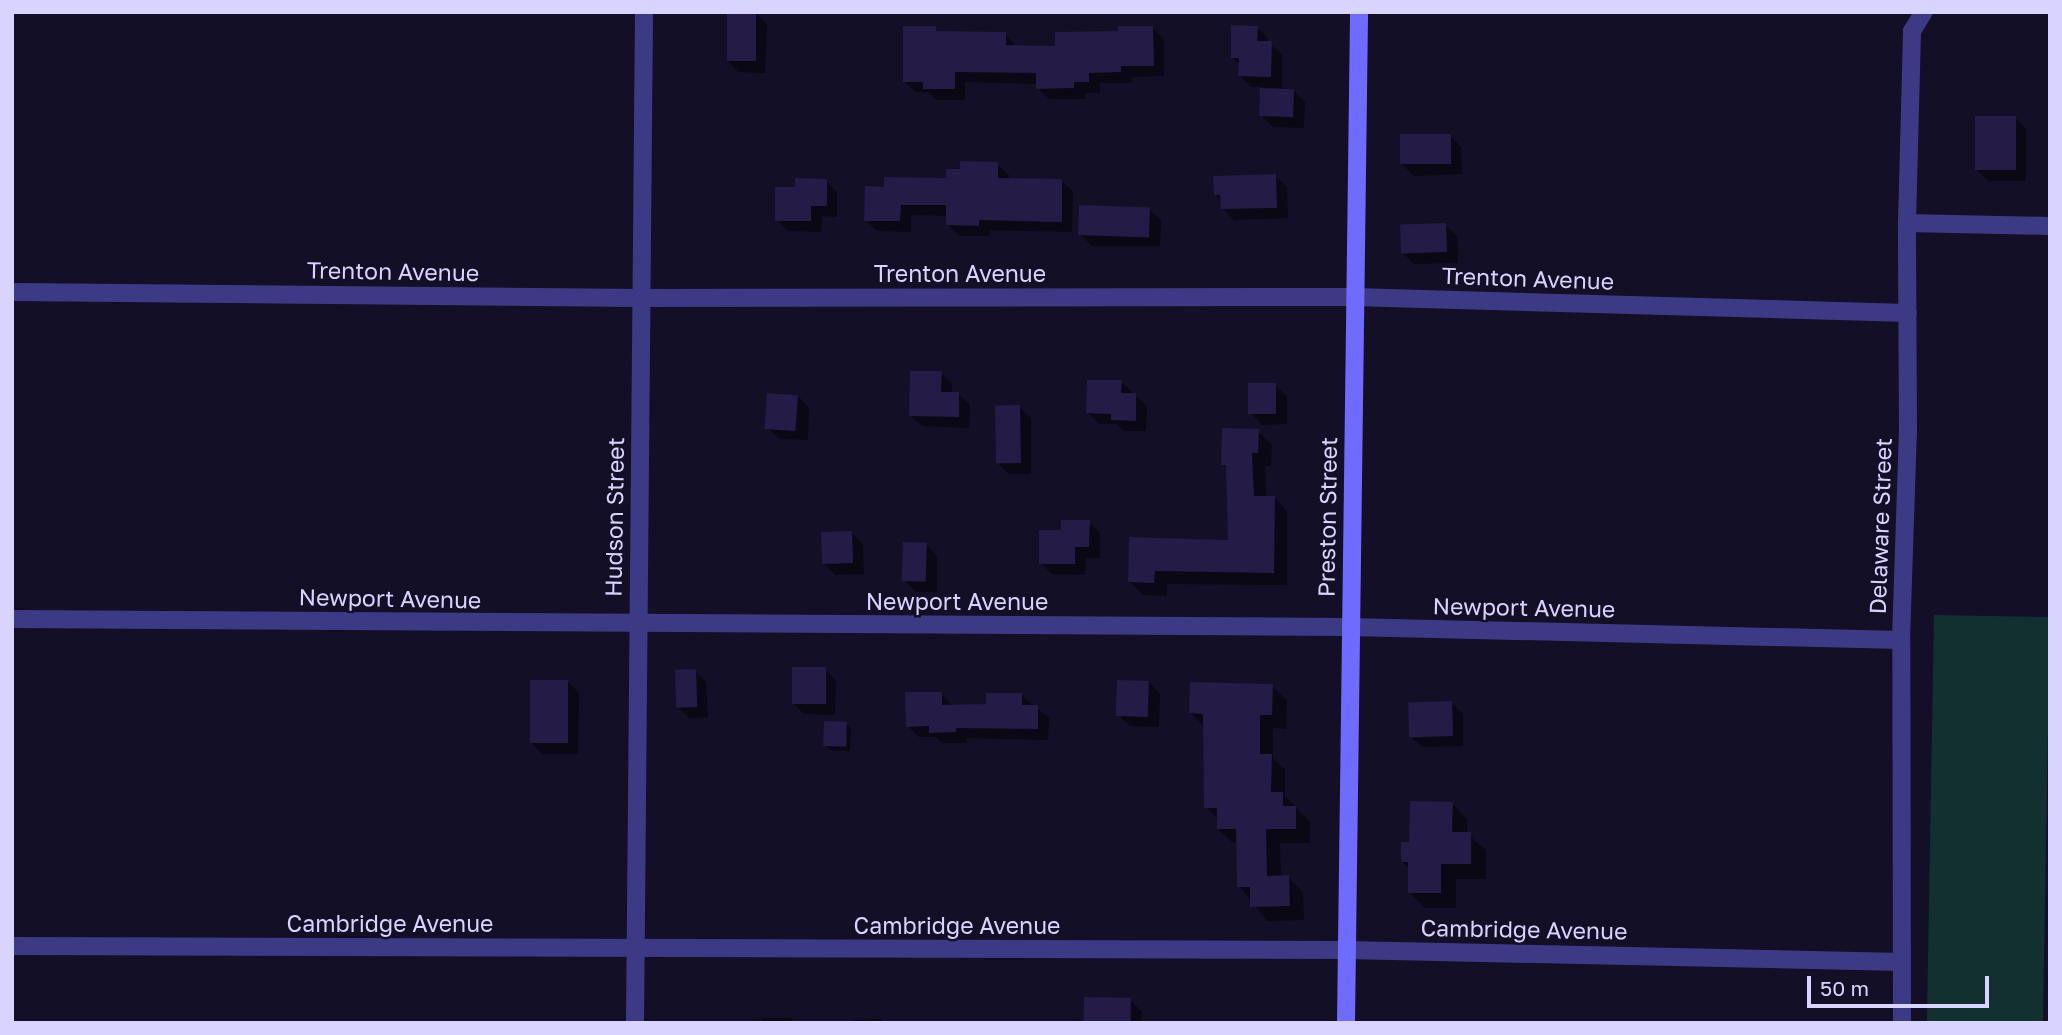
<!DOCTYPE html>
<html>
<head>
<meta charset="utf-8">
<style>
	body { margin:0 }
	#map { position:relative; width:2062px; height:1035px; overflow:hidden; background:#130f26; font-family:"Golos Text",sans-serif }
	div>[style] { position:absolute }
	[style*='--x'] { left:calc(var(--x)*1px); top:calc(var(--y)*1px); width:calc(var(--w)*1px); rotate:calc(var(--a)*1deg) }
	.green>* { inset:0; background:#12302f; transform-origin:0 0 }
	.shadow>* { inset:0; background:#0007 }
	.building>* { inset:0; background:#241b47; transform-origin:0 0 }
	.street>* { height:18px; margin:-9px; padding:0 9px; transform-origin:9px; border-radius:9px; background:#3d3a85 }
	.secondary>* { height:18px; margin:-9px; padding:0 9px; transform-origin:9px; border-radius:9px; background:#6f6bff }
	span { translate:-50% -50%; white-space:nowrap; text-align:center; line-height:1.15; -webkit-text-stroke:5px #130f26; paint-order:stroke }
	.street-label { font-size:23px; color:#d9d4ff }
	.frame { position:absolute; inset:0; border:14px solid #d9d4ff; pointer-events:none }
	.scale { position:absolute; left:1807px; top:976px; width:182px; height:32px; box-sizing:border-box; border:4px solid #d9d4ff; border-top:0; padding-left:9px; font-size:21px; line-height:24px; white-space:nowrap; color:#d9d4ff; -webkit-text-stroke:5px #130f26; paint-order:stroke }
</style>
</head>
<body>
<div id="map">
	<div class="green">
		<div style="left:1934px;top:615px;width:116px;height:408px;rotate:1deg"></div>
	</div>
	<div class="shadow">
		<div style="clip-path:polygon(755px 13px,767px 24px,765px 73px,738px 72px,727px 60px)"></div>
		<div style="clip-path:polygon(1257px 27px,1268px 39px,1268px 43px,1282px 54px,1282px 90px,1294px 91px,1305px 102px,1304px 128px,1273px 127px,1261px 115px,1262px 87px,1251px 87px,1240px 76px,1240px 65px,1232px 57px)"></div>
		<div style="clip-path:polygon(935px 28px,940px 33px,1005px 34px,1016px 46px,1057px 48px,1153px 28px,1164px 39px,1164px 76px,1132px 77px,1132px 83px,1100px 83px,1100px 93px,1085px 93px,1085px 99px,1049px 99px,1038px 88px,1038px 84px,965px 82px,965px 100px,936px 100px,929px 92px,916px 92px,904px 81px)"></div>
		<div style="clip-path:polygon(2015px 117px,2026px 129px,2026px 181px,1988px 181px,1977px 170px)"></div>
		<div style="clip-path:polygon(1450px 135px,1461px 147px,1462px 174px,1414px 176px,1402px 164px)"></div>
		<div style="clip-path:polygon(997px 164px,1009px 175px,1009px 180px,1061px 181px,1073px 192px,1072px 232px,990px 230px,989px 236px,959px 236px,948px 225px,948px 216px,911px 215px,911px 232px,877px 231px,866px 220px,886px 188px,948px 180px,962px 170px)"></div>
		<div style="clip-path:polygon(1275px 176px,1287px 187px,1288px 218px,1234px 220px,1222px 208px,1222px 201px,1215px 194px)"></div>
		<div style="clip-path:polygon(826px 181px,837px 192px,837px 217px,822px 216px,821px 232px,788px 231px,777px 220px,796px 189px)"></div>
		<div style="clip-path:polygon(1149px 209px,1161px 220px,1160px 246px,1092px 246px,1081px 235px)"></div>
		<div style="clip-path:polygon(1446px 225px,1457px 236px,1458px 263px,1414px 264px,1403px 253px)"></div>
		<div style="clip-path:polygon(941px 373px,952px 384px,952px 394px,959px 394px,970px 405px,969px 428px,922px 426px,910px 415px)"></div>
		<div style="clip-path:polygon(1121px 382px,1147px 406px,1146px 431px,1124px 431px,1117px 424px,1099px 424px,1088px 413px)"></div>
		<div style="clip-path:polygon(1275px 385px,1287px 396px,1287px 424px,1262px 425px,1251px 413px)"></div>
		<div style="clip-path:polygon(798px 396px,809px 408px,808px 440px,779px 439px,768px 428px)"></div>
		<div style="clip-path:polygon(1019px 407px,1031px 418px,1031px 474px,1009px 474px,997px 463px)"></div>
		<div style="clip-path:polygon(1258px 431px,1272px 445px,1271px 466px,1265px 466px,1266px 498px,1274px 497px,1287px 511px,1287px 585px,1167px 584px,1167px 596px,1143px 595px,1129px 581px,1131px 539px,1230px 542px,1228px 470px,1223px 464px)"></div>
		<div style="clip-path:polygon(1089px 522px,1100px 533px,1100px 558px,1086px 558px,1085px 575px,1052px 574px,1041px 563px,1062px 532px)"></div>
		<div style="clip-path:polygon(852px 533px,863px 544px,864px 574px,835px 575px,824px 563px)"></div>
		<div style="clip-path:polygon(926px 544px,937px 556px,937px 592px,916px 592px,904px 580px)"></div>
		<div style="clip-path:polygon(825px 669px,836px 681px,835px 715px,804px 714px,793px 703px)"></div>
		<div style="clip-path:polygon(695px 671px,706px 682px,708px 717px,689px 718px,678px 707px)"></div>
		<div style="clip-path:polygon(568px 682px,579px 693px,578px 754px,542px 754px,531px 742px)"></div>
		<div style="clip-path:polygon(1149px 682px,1160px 694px,1159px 727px,1130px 726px,1118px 715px)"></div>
		<div style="clip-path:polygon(1272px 686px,1287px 700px,1286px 729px,1273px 728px,1273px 758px,1285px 770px,1285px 796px,1310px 822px,1310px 843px,1280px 843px,1281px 877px,1288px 877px,1303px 892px,1304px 920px,1267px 921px,1239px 886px,1238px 843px,1233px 843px,1218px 829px,1218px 819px,1206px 807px,1205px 727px,1191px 713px)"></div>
		<div style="clip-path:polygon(941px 693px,952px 705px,987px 706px,1021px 695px,1049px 718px,1048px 740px,967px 738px,967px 743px,942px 743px,936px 737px,919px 737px,908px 726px)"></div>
		<div style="clip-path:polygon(1452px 703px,1463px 714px,1463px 746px,1422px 747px,1410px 736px)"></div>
		<div style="clip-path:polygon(846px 723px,851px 729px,850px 751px,830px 750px,825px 745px)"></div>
		<div style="clip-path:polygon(1452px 803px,1467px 819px,1467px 834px,1486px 850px,1486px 879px,1456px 879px,1456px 908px,1425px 908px,1409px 892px,1409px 868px,1402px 862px,1411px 844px)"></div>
		<div style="clip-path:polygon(1130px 1000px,1142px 1012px,1141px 1023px,1085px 1023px)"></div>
		<div style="clip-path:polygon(762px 1018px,790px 1018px,795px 1023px,762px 1023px)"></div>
		<div style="clip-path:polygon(881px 1019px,884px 1023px,853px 1023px,852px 1020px)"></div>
	</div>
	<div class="building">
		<div style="left:727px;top:12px;width:29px;height:49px"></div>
		<div style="clip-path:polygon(1231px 25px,1258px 26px,1257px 41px,1272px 41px,1271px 77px,1238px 76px,1239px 58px,1231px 58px)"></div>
		<div style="clip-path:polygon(903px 26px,936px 26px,936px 31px,1006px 32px,1006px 45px,1055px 46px,1055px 32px,1118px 31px,1118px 26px,1153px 26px,1154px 66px,1121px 66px,1121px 72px,1089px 73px,1089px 82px,1074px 82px,1074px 88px,1036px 89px,1036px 73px,955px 72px,955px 89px,923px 89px,923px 82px,903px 82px)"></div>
		<div style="left:1260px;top:88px;width:34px;height:28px;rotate:2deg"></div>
		<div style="left:1975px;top:116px;width:41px;height:54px"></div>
		<div style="left:1451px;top:134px;width:30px;height:51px;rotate:90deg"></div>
		<div style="clip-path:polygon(960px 161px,998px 162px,998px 178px,1062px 179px,1062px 222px,979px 220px,979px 226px,946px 225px,946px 205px,901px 205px,900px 221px,864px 221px,865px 186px,884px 187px,884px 177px,946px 178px,946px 169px,960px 169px)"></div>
		<div style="clip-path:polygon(1276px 174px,1277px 208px,1221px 209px,1220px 195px,1214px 195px,1213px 176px)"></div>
		<div style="clip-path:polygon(795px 178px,827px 179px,827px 206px,811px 206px,811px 221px,775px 221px,775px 187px,795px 187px)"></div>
		<div style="left:1079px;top:205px;width:71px;height:30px;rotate:2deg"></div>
		<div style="left:1446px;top:223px;width:29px;height:46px;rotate:88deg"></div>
		<div style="clip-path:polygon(910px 371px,942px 371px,941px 392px,959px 392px,959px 417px,909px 416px)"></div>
		<div style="clip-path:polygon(1087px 380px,1122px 380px,1121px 393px,1136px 393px,1136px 421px,1111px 420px,1111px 414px,1086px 413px)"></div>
		<div style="left:1248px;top:383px;width:28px;height:31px"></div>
		<div style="left:767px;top:393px;width:31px;height:36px;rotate:4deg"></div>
		<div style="left:1020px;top:405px;width:58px;height:25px;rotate:89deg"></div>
		<div style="clip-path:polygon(1222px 428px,1259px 429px,1258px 453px,1252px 453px,1254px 496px,1275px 496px,1274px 573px,1155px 571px,1154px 583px,1128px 582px,1129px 537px,1228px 540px,1226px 465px,1221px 465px)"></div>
		<div style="clip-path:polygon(1061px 520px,1090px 520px,1089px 547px,1075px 547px,1075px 564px,1039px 564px,1039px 530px,1061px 530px)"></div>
		<div style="left:852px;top:531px;width:32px;height:31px;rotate:88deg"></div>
		<div style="left:903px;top:542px;width:24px;height:39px;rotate:2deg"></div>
		<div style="left:792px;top:667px;width:34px;height:37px"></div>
		<div style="left:696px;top:669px;width:38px;height:21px;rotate:88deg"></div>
		<div style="left:530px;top:680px;width:38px;height:63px"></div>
		<div style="left:1117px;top:680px;width:32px;height:36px;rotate:2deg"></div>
		<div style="clip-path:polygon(1190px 682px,1273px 684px,1272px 715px,1260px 715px,1260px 754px,1272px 754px,1271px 792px,1283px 792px,1283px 806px,1296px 806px,1296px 829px,1266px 829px,1267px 876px,1289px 875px,1290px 906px,1250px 907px,1250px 887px,1237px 887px,1236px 829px,1217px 829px,1217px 808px,1204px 808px,1203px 714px,1189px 713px)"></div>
		<div style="clip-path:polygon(905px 692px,942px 692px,942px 705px,986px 704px,986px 693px,1022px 693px,1022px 705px,1038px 705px,1038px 729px,956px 728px,956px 732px,929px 733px,929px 726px,906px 727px)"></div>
		<div style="left:1452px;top:701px;width:35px;height:44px;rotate:88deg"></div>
		<div style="left:824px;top:721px;width:23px;height:25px;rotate:2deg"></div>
		<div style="clip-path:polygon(1410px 801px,1453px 802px,1452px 832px,1471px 832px,1471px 864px,1441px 864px,1441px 893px,1408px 893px,1408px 862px,1401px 862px,1401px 842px,1409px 842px)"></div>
		<div style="left:1084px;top:997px;width:47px;height:26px;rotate:1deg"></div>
	</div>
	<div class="street">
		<div style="--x:1907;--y:223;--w:143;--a:1.2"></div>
		<div style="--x:12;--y:292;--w:628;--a:0.55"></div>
		<div style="--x:640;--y:298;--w:714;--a:-0.08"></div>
		<div style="--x:1354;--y:297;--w:554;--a:1.65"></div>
		<div style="--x:12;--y:619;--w:1338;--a:0.34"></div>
		<div style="--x:1350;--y:627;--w:551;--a:1.35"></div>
		<div style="--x:12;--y:946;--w:1335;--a:0.17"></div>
		<div style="--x:1347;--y:950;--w:555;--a:1.24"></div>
		<div style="--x:635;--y:1023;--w:1011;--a:-89.49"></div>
		<div style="--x:1902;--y:1023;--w:383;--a:-90.1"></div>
		<div style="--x:1901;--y:640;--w:208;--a:-88.1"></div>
		<div style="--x:1908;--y:432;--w:209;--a:-90.3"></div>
		<div style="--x:1907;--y:223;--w:192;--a:-88.5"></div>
		<div style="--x:1912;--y:31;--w:22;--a:-58"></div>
	</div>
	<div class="secondary">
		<div style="--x:1346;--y:1023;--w:1011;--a:-89.26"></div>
	</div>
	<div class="street-label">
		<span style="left:393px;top:271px;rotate:1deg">Trenton Avenue</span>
		<span style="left:960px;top:273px">Trenton Avenue</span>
		<span style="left:1528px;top:278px;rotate:2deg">Trenton Avenue</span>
		<span style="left:614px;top:517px;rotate:-89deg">Hudson Street</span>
		<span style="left:1327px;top:517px;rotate:-89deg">Preston Street</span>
		<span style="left:1880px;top:526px;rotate:-88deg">Delaware Street</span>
		<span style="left:390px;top:598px;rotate:1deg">Newport Avenue</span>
		<span style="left:957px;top:601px">Newport Avenue</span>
		<span style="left:1524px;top:607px;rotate:1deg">Newport Avenue</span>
		<span style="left:390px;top:923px">Cambridge Avenue</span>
		<span style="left:957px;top:925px">Cambridge Avenue</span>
		<span style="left:1524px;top:929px;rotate:1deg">Cambridge Avenue</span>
	</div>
	<div class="frame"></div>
	<div class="scale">50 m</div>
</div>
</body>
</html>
